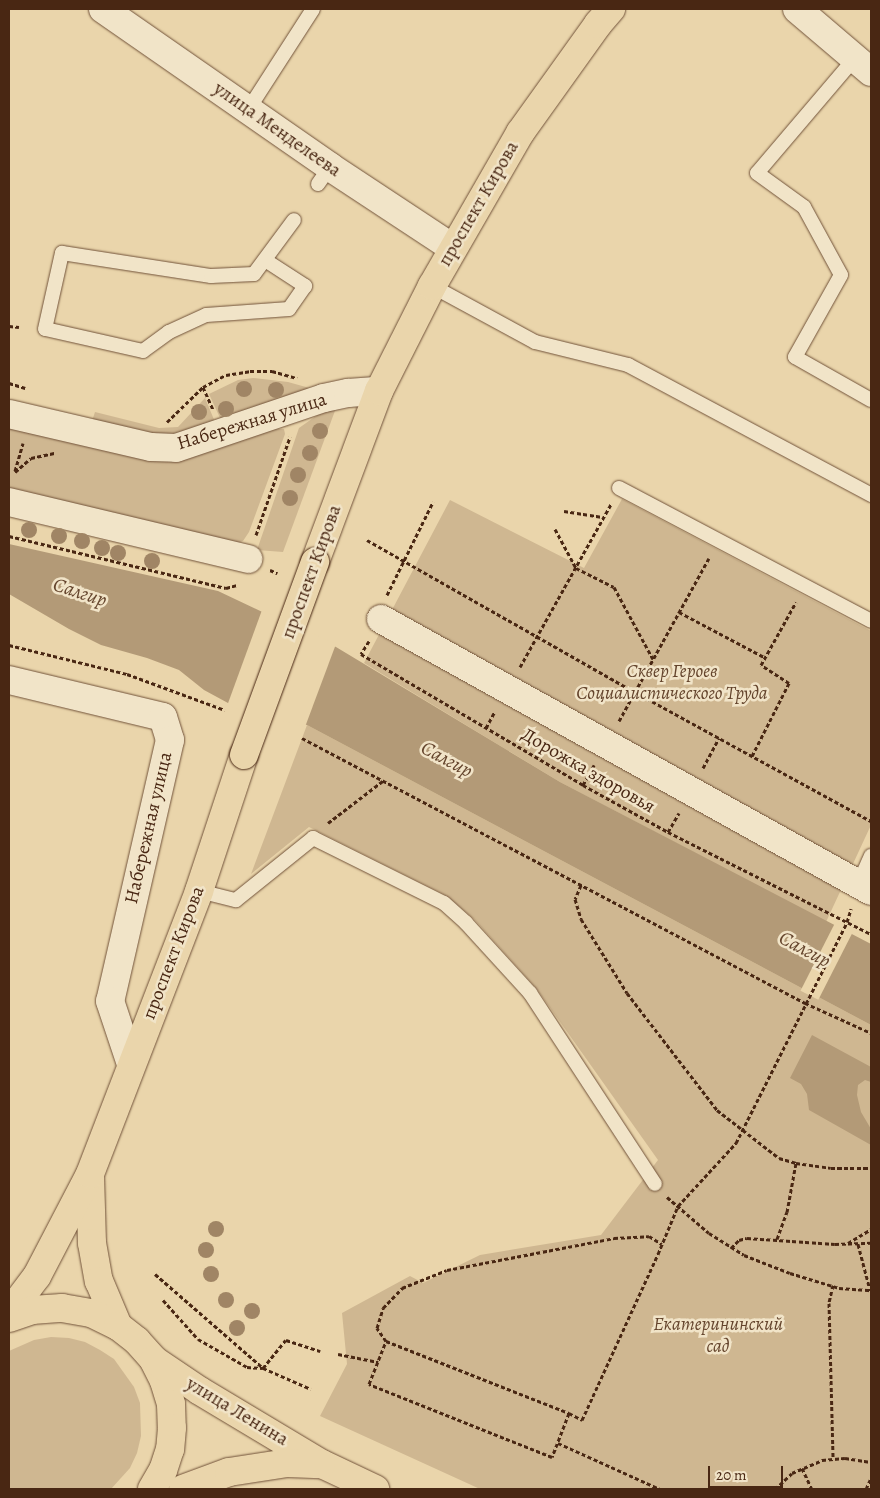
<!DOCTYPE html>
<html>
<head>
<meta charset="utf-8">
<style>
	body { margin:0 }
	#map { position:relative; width:880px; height:1498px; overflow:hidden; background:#ead5ab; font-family:Alegreya,serif }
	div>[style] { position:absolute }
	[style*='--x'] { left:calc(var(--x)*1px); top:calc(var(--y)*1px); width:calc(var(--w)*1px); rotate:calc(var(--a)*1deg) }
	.green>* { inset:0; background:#cfb791 }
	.water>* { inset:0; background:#b39a77 }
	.pier>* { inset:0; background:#ead5ab; transform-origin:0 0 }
	.path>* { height:3px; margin-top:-1.5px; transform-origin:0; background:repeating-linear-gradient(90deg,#492713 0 4px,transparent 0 6.5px) }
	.roads { filter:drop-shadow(0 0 1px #715239) drop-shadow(0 0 1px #715239) }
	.lane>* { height:14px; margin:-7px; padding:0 7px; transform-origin:7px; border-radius:7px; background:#f1e4c8 }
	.street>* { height:28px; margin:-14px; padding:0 14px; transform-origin:14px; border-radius:14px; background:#f1e4c8 }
	.primary>* { height:28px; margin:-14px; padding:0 14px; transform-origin:14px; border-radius:14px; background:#ead5ab }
	.bridges { filter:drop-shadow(0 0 1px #492713) drop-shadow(0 0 1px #492713) }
	.primary-bridge>* { height:28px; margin:-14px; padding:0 14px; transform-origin:14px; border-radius:14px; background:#ead5ab }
	.trees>* { width:16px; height:16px; margin:-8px; border-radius:50%; background:#a08565 }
	span { translate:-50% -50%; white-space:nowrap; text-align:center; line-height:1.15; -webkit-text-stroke:5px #f1e4c8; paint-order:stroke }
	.street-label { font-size:19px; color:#492713 }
	.park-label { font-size:19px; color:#64442c; font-style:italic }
	.water-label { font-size:20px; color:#64442c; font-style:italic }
	.frame { position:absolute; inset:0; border:10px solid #492713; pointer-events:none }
	.scale { position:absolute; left:708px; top:1466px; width:75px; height:22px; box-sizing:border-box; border:2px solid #492713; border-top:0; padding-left:6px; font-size:15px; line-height:18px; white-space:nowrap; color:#492713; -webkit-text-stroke:4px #f1e4c8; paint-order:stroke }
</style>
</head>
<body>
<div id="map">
	<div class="green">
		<div style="clip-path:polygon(253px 378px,288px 382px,313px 389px,221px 420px,209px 394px,238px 380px)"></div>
		<div style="clip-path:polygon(205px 398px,215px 422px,178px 436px,157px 437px,92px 421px,95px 412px,159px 428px,178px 427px)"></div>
		<div style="clip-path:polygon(336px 408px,283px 552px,257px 550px,299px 428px,323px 411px)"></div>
		<div style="clip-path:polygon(9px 424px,147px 457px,272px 429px,284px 429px,285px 434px,249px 532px,243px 541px,235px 544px,9px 491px)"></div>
		<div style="clip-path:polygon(622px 499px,871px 631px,871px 825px,826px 922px,560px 782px,364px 663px,450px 500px,584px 568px)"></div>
		<div style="clip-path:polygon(307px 725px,871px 1025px,871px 1489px,480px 1489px,320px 1416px,347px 1364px,342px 1313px,410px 1276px,423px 1283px,480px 1255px,601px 1235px,658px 1160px,536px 988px,474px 919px,447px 896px,309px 827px,251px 874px)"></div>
		<div style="clip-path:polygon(51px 1337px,69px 1338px,85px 1342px,100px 1350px,114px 1359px,134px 1387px,140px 1403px,141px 1436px,137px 1453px,130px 1468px,111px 1489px,9px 1489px,9px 1351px,34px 1340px)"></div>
	</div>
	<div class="water">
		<div style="clip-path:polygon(9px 544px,218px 591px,336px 647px,560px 782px,871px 944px,871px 1025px,307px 725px,228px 703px,204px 690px,179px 670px,147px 658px,101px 645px,69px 629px,9px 594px)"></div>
		<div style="clip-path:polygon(812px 1035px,871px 1067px,871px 1082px,865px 1080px,858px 1085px,857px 1095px,861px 1112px,871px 1129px,871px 1145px,809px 1110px,807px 1094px,801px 1084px,790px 1078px)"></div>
	</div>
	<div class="pier">
		<div style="clip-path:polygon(262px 610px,336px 644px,305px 727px,227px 706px)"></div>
		<div style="left:835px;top:923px;width:20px;height:76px;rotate:27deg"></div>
	</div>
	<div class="path">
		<div style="--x:9;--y:326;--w:10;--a:6"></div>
		<div style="--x:9;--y:383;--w:17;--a:17"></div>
		<div style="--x:203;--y:387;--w:24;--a:66"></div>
		<div style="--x:167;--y:422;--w:50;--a:-44.2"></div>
		<div style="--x:203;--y:387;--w:26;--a:-28"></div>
		<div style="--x:226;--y:375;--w:24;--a:-9"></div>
		<div style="--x:250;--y:371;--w:22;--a:0"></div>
		<div style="--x:272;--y:371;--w:26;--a:16"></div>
		<div style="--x:15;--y:471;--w:29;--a:-74"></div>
		<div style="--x:15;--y:472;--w:21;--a:-41"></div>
		<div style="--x:31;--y:458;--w:25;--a:-12"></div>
		<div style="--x:564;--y:511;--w:39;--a:9"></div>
		<div style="--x:555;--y:529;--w:44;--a:61.7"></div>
		<div style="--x:576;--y:568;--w:42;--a:26.6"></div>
		<div style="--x:614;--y:587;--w:82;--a:61.6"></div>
		<div style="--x:256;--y:535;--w:104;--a:-70.9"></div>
		<div style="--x:9;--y:536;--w:223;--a:13.5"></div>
		<div style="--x:226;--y:588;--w:11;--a:-15"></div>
		<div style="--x:367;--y:540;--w:308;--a:29.6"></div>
		<div style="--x:635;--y:692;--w:269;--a:28.7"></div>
		<div style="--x:270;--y:570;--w:8;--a:23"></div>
		<div style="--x:387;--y:595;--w:104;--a:-63.7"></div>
		<div style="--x:679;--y:612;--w:98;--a:27.9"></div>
		<div style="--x:369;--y:641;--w:15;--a:122"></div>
		<div style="--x:361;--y:654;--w:258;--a:30.5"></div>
		<div style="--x:583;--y:785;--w:97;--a:28.9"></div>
		<div style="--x:668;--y:832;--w:227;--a:26.7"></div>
		<div style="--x:9;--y:645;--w:122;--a:13.8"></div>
		<div style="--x:127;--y:674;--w:104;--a:20.2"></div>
		<div style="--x:520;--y:667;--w:187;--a:-60.8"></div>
		<div style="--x:619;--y:721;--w:186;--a:-61.1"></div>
		<div style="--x:486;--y:728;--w:19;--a:-62"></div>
		<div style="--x:302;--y:738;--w:569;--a:27.78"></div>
		<div style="--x:805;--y:1003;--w:72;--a:24.4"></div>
		<div style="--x:752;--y:756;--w:82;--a:-63.1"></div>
		<div style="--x:789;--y:683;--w:33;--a:-147"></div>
		<div style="--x:761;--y:665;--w:72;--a:-60.9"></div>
		<div style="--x:703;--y:768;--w:34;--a:-62"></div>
		<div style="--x:583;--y:785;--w:23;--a:-61"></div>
		<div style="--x:328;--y:823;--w:71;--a:-37.5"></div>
		<div style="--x:668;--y:832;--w:22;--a:-60"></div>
		<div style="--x:581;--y:885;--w:15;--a:113"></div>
		<div style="--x:575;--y:899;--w:21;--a:73"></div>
		<div style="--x:581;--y:919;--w:87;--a:58.1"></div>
		<div style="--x:627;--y:993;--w:148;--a:52.4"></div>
		<div style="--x:717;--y:1110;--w:78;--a:37.7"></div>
		<div style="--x:779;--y:1158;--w:18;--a:16"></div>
		<div style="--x:796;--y:1163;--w:35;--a:8"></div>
		<div style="--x:831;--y:1168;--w:40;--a:0"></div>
		<div style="--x:667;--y:1197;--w:55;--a:40.6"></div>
		<div style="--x:709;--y:1233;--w:41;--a:32.2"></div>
		<div style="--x:744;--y:1255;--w:49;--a:21.4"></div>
		<div style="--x:790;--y:1273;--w:51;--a:17"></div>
		<div style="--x:839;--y:1288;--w:32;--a:4"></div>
		<div style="--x:777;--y:1239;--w:29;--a:-70"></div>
		<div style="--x:787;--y:1212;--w:50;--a:-79.6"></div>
		<div style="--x:848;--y:1243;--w:27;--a:-31"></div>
		<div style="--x:858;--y:1244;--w:48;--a:75.4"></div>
		<div style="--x:731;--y:1248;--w:11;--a:-45"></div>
		<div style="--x:739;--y:1240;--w:8;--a:-14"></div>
		<div style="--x:747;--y:1238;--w:88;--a:3.9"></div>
		<div style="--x:835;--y:1244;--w:36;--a:-2"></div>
		<div style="--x:155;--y:1274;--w:143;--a:41"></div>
		<div style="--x:263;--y:1368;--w:36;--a:-51"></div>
		<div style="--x:286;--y:1340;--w:36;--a:18"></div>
		<div style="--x:833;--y:1285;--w:18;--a:103"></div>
		<div style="--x:829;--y:1303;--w:155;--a:88.5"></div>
		<div style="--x:163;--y:1300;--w:52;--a:48.1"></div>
		<div style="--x:198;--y:1339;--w:56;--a:29.7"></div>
		<div style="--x:247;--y:1367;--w:16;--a:4"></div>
		<div style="--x:263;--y:1368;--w:52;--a:23.6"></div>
		<div style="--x:386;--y:1341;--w:197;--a:21.5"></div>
		<div style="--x:569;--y:1413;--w:47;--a:111.1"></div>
		<div style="--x:552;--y:1457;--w:197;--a:-158.3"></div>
		<div style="--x:369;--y:1384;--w:46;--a:-68.4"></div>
		<div style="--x:386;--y:1341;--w:16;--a:-125"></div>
		<div style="--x:377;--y:1328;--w:21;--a:-73"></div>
		<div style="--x:383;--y:1308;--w:28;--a:-46"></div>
		<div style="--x:402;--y:1288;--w:48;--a:-21.8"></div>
		<div style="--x:447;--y:1270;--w:170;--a:-10.8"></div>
		<div style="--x:614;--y:1238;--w:35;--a:-3"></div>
		<div style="--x:649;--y:1236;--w:15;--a:32"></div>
		<div style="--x:338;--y:1354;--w:41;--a:11.3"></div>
		<div style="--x:569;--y:1413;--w:15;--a:28"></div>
		<div style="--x:582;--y:1420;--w:183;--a:-65.4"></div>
		<div style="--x:658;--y:1254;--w:52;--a:-67.4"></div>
		<div style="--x:678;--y:1206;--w:86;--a:-47.4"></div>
		<div style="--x:736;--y:1143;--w:247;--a:-63.3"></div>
		<div style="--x:847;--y:922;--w:14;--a:-73"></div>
		<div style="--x:558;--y:1443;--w:112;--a:24.3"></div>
		<div style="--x:802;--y:1468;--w:23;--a:65"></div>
		<div style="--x:775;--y:1489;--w:23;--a:-43"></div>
		<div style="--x:792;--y:1473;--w:33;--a:-23"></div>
		<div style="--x:822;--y:1460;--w:23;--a:-5"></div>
		<div style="--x:845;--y:1458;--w:26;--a:9"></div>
		<div style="--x:866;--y:1489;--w:12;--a:-66"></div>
	</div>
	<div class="roads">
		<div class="lane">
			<div style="--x:855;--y:58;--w:151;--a:130.4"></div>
			<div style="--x:757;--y:173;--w:58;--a:35.9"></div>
			<div style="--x:804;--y:207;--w:77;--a:61.4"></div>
			<div style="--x:841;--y:275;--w:94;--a:119.3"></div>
			<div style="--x:795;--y:357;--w:87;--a:29.5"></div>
			<div style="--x:248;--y:110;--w:120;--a:-57.2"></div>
			<div style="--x:318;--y:184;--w:21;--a:-55"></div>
			<div style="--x:265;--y:260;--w:48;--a:33"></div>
			<div style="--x:305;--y:286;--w:28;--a:125"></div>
			<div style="--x:289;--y:309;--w:83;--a:175.9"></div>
			<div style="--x:206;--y:315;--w:41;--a:155.3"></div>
			<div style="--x:169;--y:332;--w:32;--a:144"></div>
			<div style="--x:143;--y:351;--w:100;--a:-167.3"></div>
			<div style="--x:45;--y:329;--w:78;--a:-77.4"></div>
			<div style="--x:62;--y:253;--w:151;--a:8.8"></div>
			<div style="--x:211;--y:276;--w:43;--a:-2.7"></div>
			<div style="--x:254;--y:274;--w:67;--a:-53.5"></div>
			<div style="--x:432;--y:286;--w:117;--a:28.5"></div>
			<div style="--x:535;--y:342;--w:96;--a:13.9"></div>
			<div style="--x:628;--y:365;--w:276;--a:28.1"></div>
			<div style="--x:619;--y:488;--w:285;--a:27.8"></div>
			<div style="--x:858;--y:885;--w:32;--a:-66"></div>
			<div style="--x:199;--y:891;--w:38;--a:14"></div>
			<div style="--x:236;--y:900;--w:99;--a:-38.8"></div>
			<div style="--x:313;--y:838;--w:146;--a:26.4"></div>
			<div style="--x:444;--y:903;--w:30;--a:42"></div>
			<div style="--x:466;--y:923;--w:95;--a:47.6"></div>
			<div style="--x:530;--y:993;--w:228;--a:56.8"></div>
		</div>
		<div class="street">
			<div style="--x:103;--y:9;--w:277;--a:34.8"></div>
			<div style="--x:330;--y:167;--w:147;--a:33.4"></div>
			<div style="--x:797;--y:9;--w:97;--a:40.4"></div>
			<div style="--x:9;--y:414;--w:146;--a:13.1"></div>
			<div style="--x:151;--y:447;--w:25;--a:2"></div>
			<div style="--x:176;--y:448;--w:156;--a:-18.7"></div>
			<div style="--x:324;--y:398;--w:25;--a:-12"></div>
			<div style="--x:348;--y:393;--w:31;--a:-4"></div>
			<div style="--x:9;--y:502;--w:246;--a:13.4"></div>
			<div style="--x:381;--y:619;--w:560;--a:29.03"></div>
			<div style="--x:9;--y:680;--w:158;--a:13.5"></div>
			<div style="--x:163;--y:717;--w:24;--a:73"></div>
			<div style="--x:170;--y:740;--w:268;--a:102.9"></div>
			<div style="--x:110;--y:1001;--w:66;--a:71.6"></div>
		</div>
		<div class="primary">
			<div style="--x:315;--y:562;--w:183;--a:-69.5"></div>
			<div style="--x:379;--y:391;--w:118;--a:-63.2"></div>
			<div style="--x:432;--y:286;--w:177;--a:-60.1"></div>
			<div style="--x:520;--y:133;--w:134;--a:-54.4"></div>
			<div style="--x:598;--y:24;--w:20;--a:-49"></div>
			<div style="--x:90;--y:1176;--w:67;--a:88.3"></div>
			<div style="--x:92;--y:1243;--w:39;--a:80"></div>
			<div style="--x:99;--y:1281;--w:49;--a:67.1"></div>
			<div style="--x:9;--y:1313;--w:46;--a:-52.9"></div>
			<div style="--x:37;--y:1276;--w:115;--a:-62.5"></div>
			<div style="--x:90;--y:1174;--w:303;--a:-68.9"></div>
			<div style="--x:199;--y:891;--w:143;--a:-71.7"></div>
			<div style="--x:9;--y:1318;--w:24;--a:-19"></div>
			<div style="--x:32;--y:1310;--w:30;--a:-4"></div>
			<div style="--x:62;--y:1308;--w:29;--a:10"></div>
			<div style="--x:91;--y:1313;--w:30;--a:26"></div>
			<div style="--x:118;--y:1326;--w:24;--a:38"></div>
			<div style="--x:137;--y:1341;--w:24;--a:48"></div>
			<div style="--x:153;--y:1359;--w:25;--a:63"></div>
			<div style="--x:164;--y:1381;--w:24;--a:73"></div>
			<div style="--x:171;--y:1404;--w:24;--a:88"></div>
			<div style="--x:172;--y:1428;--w:21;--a:95"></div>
			<div style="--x:170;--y:1449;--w:22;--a:108"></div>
			<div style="--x:163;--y:1470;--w:22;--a:120"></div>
			<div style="--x:154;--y:1360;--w:55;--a:34"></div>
			<div style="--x:200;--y:1391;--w:142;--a:30.9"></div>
			<div style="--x:322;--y:1464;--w:59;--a:25.3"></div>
			<div style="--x:183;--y:1489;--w:49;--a:-20.3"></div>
			<div style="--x:229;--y:1472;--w:59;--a:-8.8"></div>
			<div style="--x:287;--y:1463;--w:34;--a:2"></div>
		</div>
	</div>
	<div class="bridges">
		<div class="primary-bridge">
			<div style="--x:244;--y:755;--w:206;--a:-69.8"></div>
		</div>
	</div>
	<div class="trees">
		<div style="left:244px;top:389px"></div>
		<div style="left:276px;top:390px"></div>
		<div style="left:226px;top:409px"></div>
		<div style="left:199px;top:412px"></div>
		<div style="left:320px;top:431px"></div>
		<div style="left:310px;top:453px"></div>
		<div style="left:298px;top:475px"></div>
		<div style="left:290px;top:498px"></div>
		<div style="left:29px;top:530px"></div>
		<div style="left:59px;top:536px"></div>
		<div style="left:82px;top:541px"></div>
		<div style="left:102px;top:548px"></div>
		<div style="left:118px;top:553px"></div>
		<div style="left:152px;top:561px"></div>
		<div style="left:216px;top:1229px"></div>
		<div style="left:206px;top:1250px"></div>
		<div style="left:211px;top:1274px"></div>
		<div style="left:226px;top:1300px"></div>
		<div style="left:252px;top:1311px"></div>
		<div style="left:237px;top:1328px"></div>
	</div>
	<div class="street-label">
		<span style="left:277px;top:130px;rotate:35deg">улица Менделеева</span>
		<span style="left:479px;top:204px;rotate:-60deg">проспект Кирова</span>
		<span style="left:252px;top:422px;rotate:-17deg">Набережная улица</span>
		<span style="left:312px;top:572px;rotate:-70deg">проспект Кирова</span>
		<span style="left:588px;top:771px;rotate:30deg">Дорожка здоровья</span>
		<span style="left:149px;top:828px;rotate:-77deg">Набережная улица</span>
		<span style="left:174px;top:953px;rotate:-69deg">проспект Кирова</span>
		<span style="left:237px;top:1412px;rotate:31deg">улица Ленина</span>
	</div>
	<div class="park-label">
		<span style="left:672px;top:683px">Сквер Героев<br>Социалистического Труда</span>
		<span style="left:718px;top:1336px">Екатерининский<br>сад</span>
	</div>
	<div class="water-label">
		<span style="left:80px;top:592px;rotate:18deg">Салгир</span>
		<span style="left:447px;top:759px;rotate:28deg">Салгир</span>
		<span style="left:805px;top:949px;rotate:28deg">Салгир</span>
	</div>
	<div class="frame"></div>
	<div class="scale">20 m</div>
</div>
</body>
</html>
